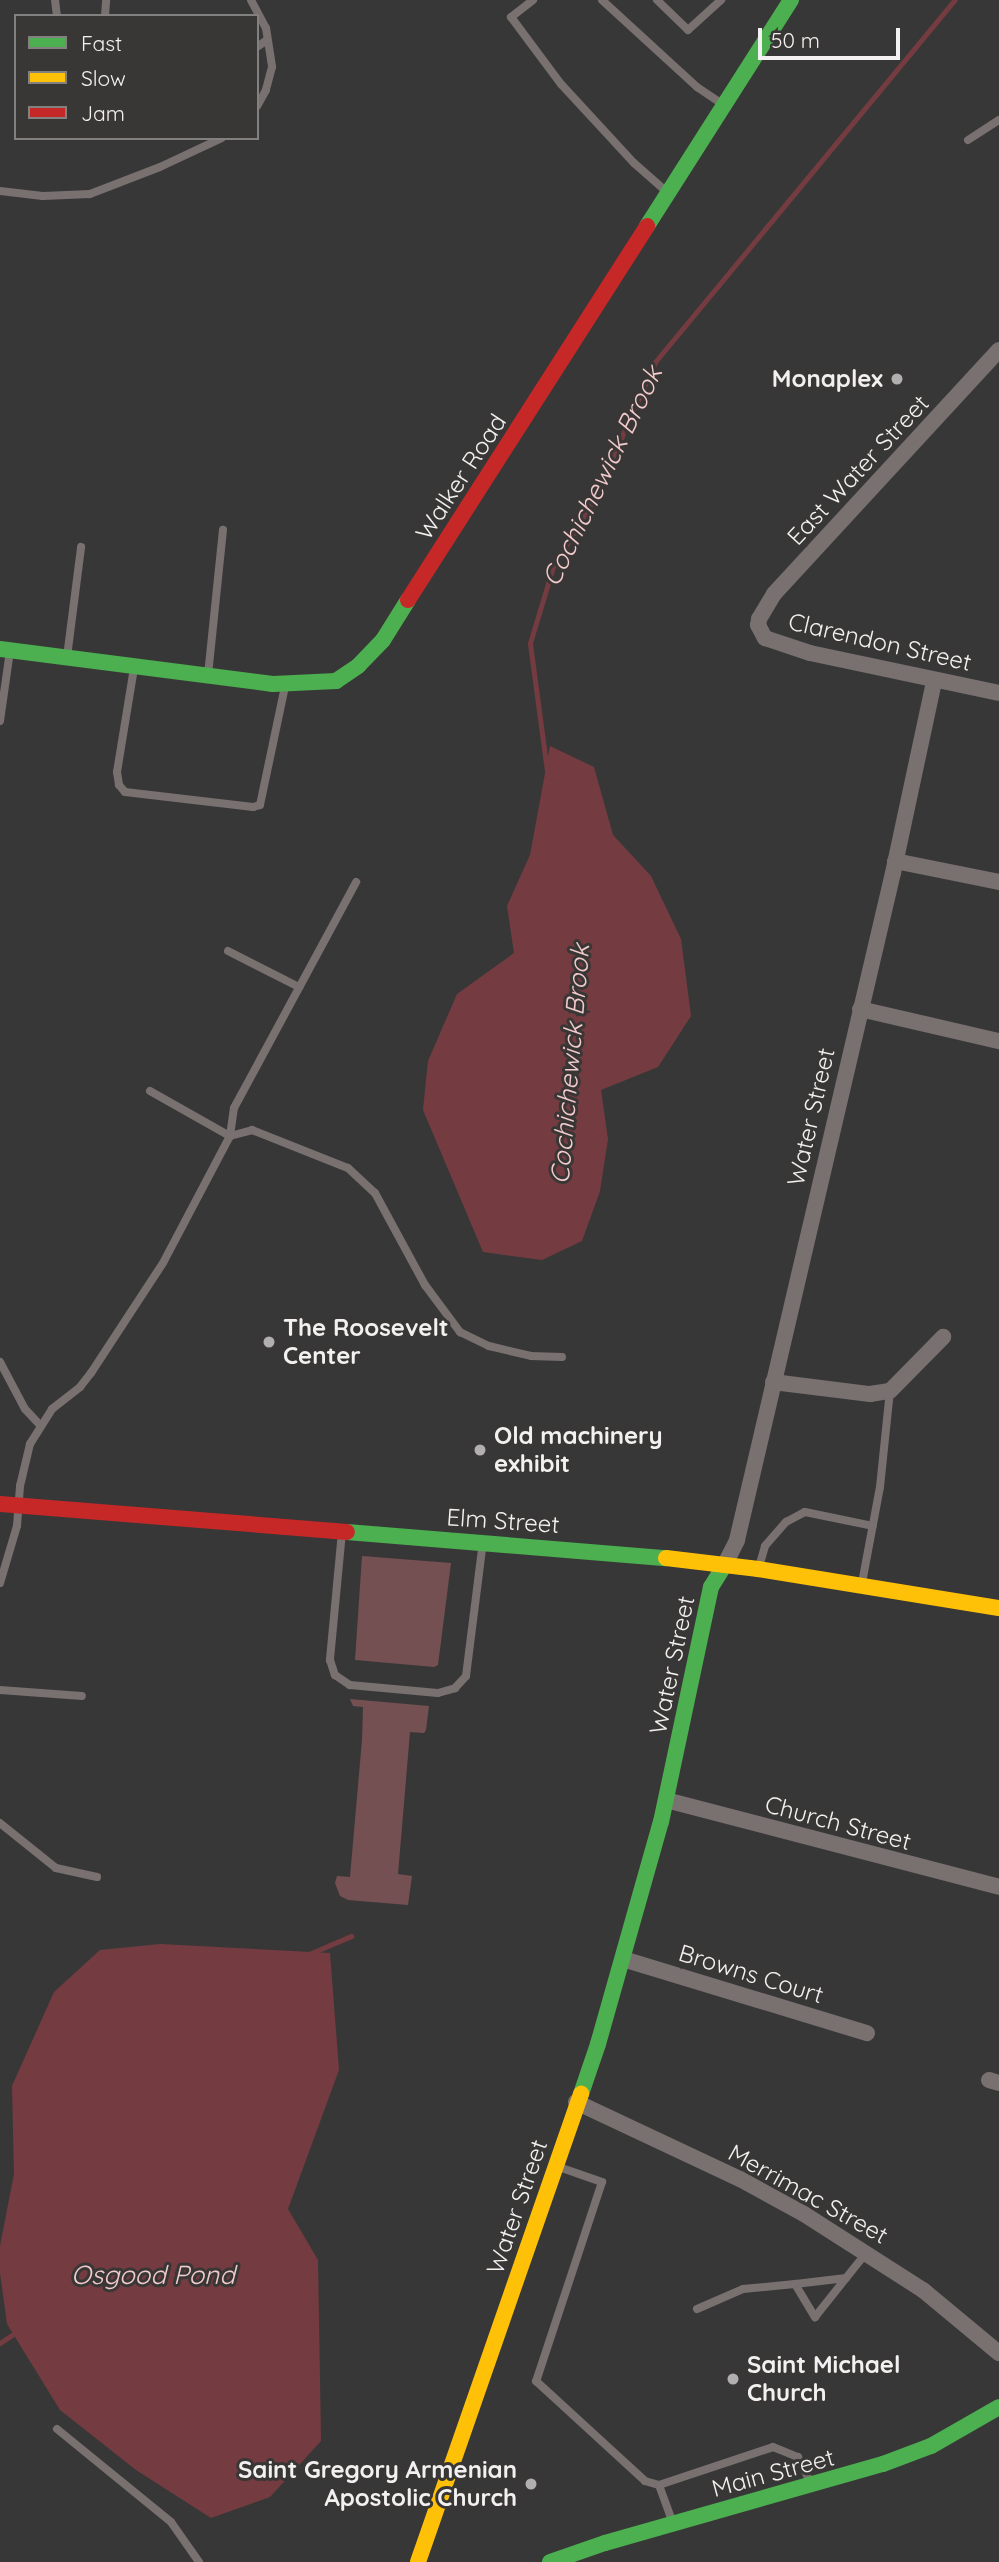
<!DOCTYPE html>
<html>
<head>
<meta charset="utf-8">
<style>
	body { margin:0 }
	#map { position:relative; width:999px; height:2562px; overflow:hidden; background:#383737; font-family:Quicksand,sans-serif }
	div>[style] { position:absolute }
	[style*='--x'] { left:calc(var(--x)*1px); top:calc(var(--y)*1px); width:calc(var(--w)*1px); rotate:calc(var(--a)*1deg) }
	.green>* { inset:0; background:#755052 }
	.water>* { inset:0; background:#743c41 }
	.stream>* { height:5px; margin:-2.5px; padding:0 2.5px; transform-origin:2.5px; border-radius:2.5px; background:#743c41 }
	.lane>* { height:8px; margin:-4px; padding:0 4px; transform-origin:4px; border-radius:4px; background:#797070 }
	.street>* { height:16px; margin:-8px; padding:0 8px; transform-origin:8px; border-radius:8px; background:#797070 }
	.fast>* { height:16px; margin:-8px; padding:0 8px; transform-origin:8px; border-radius:8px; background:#4caf50 }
	.slow>* { height:16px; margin:-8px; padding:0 8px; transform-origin:8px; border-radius:8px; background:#ffc107 }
	.jam>* { height:16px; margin:-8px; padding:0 8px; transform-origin:8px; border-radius:8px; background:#c62828 }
	.dots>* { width:19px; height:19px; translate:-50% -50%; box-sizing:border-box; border:4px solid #393636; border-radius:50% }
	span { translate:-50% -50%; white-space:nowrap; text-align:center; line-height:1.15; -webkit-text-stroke:6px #393636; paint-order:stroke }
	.poi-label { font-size:24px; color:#f2f0f0; font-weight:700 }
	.right { translate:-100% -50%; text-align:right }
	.left { translate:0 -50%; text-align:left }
	.street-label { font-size:24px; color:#f2f0f0 }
	.water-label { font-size:26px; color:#f3cbcc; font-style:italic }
	.legend { position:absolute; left:14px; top:14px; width:245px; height:126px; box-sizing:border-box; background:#393636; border:2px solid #838080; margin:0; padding:9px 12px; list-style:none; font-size:21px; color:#f2f0f0 }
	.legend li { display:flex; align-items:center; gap:14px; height:35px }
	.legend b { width:35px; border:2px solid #838080 }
	.scale { position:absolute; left:758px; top:28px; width:142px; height:32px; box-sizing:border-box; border:4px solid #f2f0f0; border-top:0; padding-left:9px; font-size:21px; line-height:24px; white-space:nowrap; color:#f2f0f0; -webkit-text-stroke:5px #393636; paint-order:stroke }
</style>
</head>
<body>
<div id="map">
	<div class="green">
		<div style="clip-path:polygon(362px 1556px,451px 1563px,438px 1665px,434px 1667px,355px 1660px)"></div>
		<div style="clip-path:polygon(350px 1699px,429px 1706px,426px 1730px,424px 1733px,410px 1732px,398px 1874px,412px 1876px,408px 1905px,348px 1900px,340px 1896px,335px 1883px,337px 1876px,350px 1877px,362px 1740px,363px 1707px,353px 1706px)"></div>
	</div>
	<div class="water">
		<div style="clip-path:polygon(550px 746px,594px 767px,613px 835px,651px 876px,681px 939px,691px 1016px,658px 1067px,601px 1090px,608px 1139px,600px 1191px,582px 1241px,542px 1260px,483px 1252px,423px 1110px,428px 1061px,457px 994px,514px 953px,507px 906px,530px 855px)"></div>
		<div style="clip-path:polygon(160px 1944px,330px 1953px,339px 2070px,288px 2209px,318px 2260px,321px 2441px,270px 2497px,211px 2518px,136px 2470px,60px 2410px,7px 2324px,0 2273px,0 2246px,14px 2174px,12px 2086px,54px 1992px,100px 1950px)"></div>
	</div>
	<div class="stream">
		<div style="--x:547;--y:771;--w:129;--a:-97.6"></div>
		<div style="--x:530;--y:643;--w:79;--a:-73.2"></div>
		<div style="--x:553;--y:567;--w:79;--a:-58.9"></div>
		<div style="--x:594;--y:499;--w:150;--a:-66"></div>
		<div style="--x:655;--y:362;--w:470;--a:-50.4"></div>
		<div style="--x:309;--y:1954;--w:46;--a:-23.2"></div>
		<div style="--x:0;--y:2343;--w:22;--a:-34"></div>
	</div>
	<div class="lane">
		<div style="--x:55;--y:0;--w:16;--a:83"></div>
		<div style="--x:251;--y:0;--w:32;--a:62"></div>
		<div style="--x:266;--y:28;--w:39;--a:81"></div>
		<div style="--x:272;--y:67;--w:24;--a:105"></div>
		<div style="--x:266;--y:90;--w:18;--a:119"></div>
		<div style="--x:533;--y:0;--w:28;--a:142"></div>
		<div style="--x:511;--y:17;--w:84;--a:53.3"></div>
		<div style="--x:561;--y:84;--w:108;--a:47.3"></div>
		<div style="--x:634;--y:163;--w:45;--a:41.4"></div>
		<div style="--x:602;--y:0;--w:129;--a:42.5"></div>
		<div style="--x:697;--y:87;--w:32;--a:34"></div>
		<div style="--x:657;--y:0;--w:43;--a:44.1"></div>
		<div style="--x:688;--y:30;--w:45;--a:-42.3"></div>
		<div style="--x:105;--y:16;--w:16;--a:-86"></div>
		<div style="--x:257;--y:47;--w:12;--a:-35"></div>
		<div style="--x:968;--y:140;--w:37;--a:-33"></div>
		<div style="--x:0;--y:191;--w:43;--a:6.6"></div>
		<div style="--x:43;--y:196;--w:47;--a:-2.4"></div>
		<div style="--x:90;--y:194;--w:75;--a:-21.1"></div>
		<div style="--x:160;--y:167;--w:68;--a:-25.1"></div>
		<div style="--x:67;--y:657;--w:111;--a:-82.7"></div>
		<div style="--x:134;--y:668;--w:105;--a:99.3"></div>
		<div style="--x:117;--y:772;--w:13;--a:81"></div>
		<div style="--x:119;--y:785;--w:9;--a:49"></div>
		<div style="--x:125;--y:792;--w:129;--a:6.7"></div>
		<div style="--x:253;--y:807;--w:7;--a:-16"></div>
		<div style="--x:260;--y:805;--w:122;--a:-78.1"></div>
		<div style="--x:208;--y:675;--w:146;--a:-84.1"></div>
		<div style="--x:0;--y:721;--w:71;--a:-81.9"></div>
		<div style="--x:228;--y:951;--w:80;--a:26.9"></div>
		<div style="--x:150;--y:1091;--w:92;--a:29.4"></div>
		<div style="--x:230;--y:1136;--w:23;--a:-15"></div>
		<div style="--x:252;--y:1130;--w:103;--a:21.6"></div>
		<div style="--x:348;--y:1168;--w:37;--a:43"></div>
		<div style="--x:375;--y:1193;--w:105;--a:61.5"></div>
		<div style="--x:425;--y:1285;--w:59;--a:53.3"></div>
		<div style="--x:460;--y:1332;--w:32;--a:26"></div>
		<div style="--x:489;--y:1346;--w:43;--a:13.4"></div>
		<div style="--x:531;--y:1356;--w:31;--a:2"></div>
		<div style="--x:0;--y:1362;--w:53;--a:62"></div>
		<div style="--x:25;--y:1409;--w:23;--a:47"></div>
		<div style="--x:342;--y:1532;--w:129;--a:95.4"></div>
		<div style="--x:330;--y:1660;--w:16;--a:72"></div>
		<div style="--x:335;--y:1675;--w:18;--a:34"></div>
		<div style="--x:350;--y:1685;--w:88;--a:5.2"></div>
		<div style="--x:438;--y:1693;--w:18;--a:-16"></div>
		<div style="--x:455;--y:1688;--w:16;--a:-47"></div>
		<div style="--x:466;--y:1676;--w:135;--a:-82.8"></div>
		<div style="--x:759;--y:1567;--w:22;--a:-74"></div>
		<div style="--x:765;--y:1546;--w:32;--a:-49"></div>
		<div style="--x:786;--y:1522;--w:21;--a:-28"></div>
		<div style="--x:805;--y:1512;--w:69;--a:11.6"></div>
		<div style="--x:0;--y:1583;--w:59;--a:-73.4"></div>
		<div style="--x:17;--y:1526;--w:40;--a:-85.7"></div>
		<div style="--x:20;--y:1486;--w:43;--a:-76.6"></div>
		<div style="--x:30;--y:1444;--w:41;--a:-57.8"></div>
		<div style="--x:52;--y:1409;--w:36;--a:-38"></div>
		<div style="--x:80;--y:1387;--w:18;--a:-52"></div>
		<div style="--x:91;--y:1373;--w:131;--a:-56.8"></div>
		<div style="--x:163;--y:1263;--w:144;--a:-62.2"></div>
		<div style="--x:230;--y:1136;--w:28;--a:-82"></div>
		<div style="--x:234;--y:1108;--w:257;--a:-61.6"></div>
		<div style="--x:862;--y:1583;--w:98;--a:-79.4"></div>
		<div style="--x:880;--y:1487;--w:97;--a:-84.1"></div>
		<div style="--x:0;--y:1690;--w:82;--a:4.2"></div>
		<div style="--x:0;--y:1823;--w:72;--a:38.8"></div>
		<div style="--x:56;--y:1868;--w:42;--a:12.4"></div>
		<div style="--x:556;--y:2166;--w:49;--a:19.2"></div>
		<div style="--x:602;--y:2182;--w:210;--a:108.3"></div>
		<div style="--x:536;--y:2381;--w:148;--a:42.5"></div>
		<div style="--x:645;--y:2481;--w:15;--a:16"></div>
		<div style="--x:659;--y:2485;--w:38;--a:70"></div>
		<div style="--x:846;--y:2278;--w:51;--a:173.3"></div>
		<div style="--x:795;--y:2284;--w:39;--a:59"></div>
		<div style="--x:815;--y:2317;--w:50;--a:-51.5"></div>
		<div style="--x:846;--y:2278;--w:33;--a:-51"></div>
		<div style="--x:697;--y:2309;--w:50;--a:-23.5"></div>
		<div style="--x:743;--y:2289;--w:52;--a:-5.5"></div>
		<div style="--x:57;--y:2429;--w:147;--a:39.2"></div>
		<div style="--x:171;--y:2522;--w:49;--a:55"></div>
		<div style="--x:659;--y:2485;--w:120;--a:-18.4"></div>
		<div style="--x:773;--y:2447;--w:27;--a:22"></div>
		<div style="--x:798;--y:2457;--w:28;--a:64"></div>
	</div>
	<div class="street">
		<div style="--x:999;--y:350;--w:332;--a:132.7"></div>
		<div style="--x:774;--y:594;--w:29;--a:121"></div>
		<div style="--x:759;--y:619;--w:6;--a:99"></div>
		<div style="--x:758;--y:625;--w:15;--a:62"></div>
		<div style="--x:765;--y:638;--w:47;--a:18.4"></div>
		<div style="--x:810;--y:653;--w:193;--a:11.9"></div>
		<div style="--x:895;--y:861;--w:106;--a:11.4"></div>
		<div style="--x:860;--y:1009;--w:143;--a:13"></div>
		<div style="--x:773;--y:1382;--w:98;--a:7.1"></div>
		<div style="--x:870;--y:1394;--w:20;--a:-9"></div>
		<div style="--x:890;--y:1391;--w:76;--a:-45.5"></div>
		<div style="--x:724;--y:1566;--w:29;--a:-63"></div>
		<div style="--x:737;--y:1540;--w:685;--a:-76.84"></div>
		<div style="--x:893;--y:873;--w:196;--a:-77.9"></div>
		<div style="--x:666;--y:1800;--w:344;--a:14.6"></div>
		<div style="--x:623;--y:1959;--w:255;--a:16.9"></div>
		<div style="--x:989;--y:2080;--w:10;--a:17"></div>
		<div style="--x:576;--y:2102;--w:181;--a:25.2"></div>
		<div style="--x:740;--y:2179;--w:73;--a:28.7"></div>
		<div style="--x:804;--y:2214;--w:141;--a:32.6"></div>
		<div style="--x:923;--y:2290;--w:99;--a:39.7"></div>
	</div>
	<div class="fast">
		<div style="--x:647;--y:226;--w:268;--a:-57.5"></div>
		<div style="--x:0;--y:649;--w:275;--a:7.3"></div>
		<div style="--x:273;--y:684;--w:63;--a:-2.7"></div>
		<div style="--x:336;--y:681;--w:27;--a:-34"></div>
		<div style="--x:358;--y:666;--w:36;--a:-46"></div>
		<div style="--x:383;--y:640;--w:47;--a:-58"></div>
		<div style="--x:347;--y:1532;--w:320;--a:4.7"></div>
		<div style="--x:581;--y:2094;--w:53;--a:-71.2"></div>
		<div style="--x:598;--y:2044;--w:231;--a:-74.2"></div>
		<div style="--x:661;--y:1822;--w:240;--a:-78"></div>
		<div style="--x:711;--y:1587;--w:25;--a:-58"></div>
		<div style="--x:550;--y:2562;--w:58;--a:-19.1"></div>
		<div style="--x:605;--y:2543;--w:289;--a:-15.9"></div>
		<div style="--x:883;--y:2464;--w:51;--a:-20.6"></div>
		<div style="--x:931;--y:2446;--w:78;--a:-29.8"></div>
	</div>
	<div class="slow">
		<div style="--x:666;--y:1558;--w:93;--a:6.8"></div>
		<div style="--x:758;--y:1569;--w:244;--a:9.2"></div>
		<div style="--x:418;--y:2562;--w:496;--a:-70.8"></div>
	</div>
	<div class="jam">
		<div style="--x:408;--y:600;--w:444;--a:-57.4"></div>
		<div style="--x:0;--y:1504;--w:348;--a:4.6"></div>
	</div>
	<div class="dots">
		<div style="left:897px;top:379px;background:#b1afaf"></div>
		<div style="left:269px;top:1342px;background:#b1afaf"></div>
		<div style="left:480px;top:1450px;background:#b1afaf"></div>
		<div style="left:733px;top:2379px;background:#b1afaf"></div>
		<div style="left:531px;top:2484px;background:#b1afaf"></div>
	</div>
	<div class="poi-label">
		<span class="right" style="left:883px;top:379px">Monaplex</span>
		<span class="left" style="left:283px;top:1342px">The Roosevelt<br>Center</span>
		<span class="left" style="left:494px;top:1450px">Old machinery<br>exhibit</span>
		<span class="left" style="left:747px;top:2379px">Saint Michael<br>Church</span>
		<span class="right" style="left:517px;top:2484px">Saint Gregory Armenian<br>Apostolic Church</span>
	</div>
	<div class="street-label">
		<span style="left:858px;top:470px;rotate:-47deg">East Water Street</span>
		<span style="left:461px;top:477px;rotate:-57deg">Walker Road</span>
		<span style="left:880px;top:642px;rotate:13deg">Clarendon Street</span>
		<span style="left:811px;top:1117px;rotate:-77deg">Water Street</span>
		<span style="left:503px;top:1521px;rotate:4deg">Elm Street</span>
		<span style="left:672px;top:1665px;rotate:-78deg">Water Street</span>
		<span style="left:838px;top:1823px;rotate:15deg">Church Street</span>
		<span style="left:751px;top:1974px;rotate:17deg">Browns Court</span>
		<span style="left:808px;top:2194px;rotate:29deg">Merrimac Street</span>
		<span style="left:517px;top:2207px;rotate:-71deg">Water Street</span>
		<span style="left:773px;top:2473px;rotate:-15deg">Main Street</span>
	</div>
	<div class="water-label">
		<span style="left:602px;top:476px;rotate:-64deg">Cochichewick Brook</span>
		<span style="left:570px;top:1064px;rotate:-85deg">Cochichewick Brook</span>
		<span style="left:153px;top:2275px">Osgood Pond</span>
	</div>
	<ul class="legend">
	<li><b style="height:9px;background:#4caf50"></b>Fast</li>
	<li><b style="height:9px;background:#ffc107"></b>Slow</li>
	<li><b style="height:9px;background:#c62828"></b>Jam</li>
	</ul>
	<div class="scale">50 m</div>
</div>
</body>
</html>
